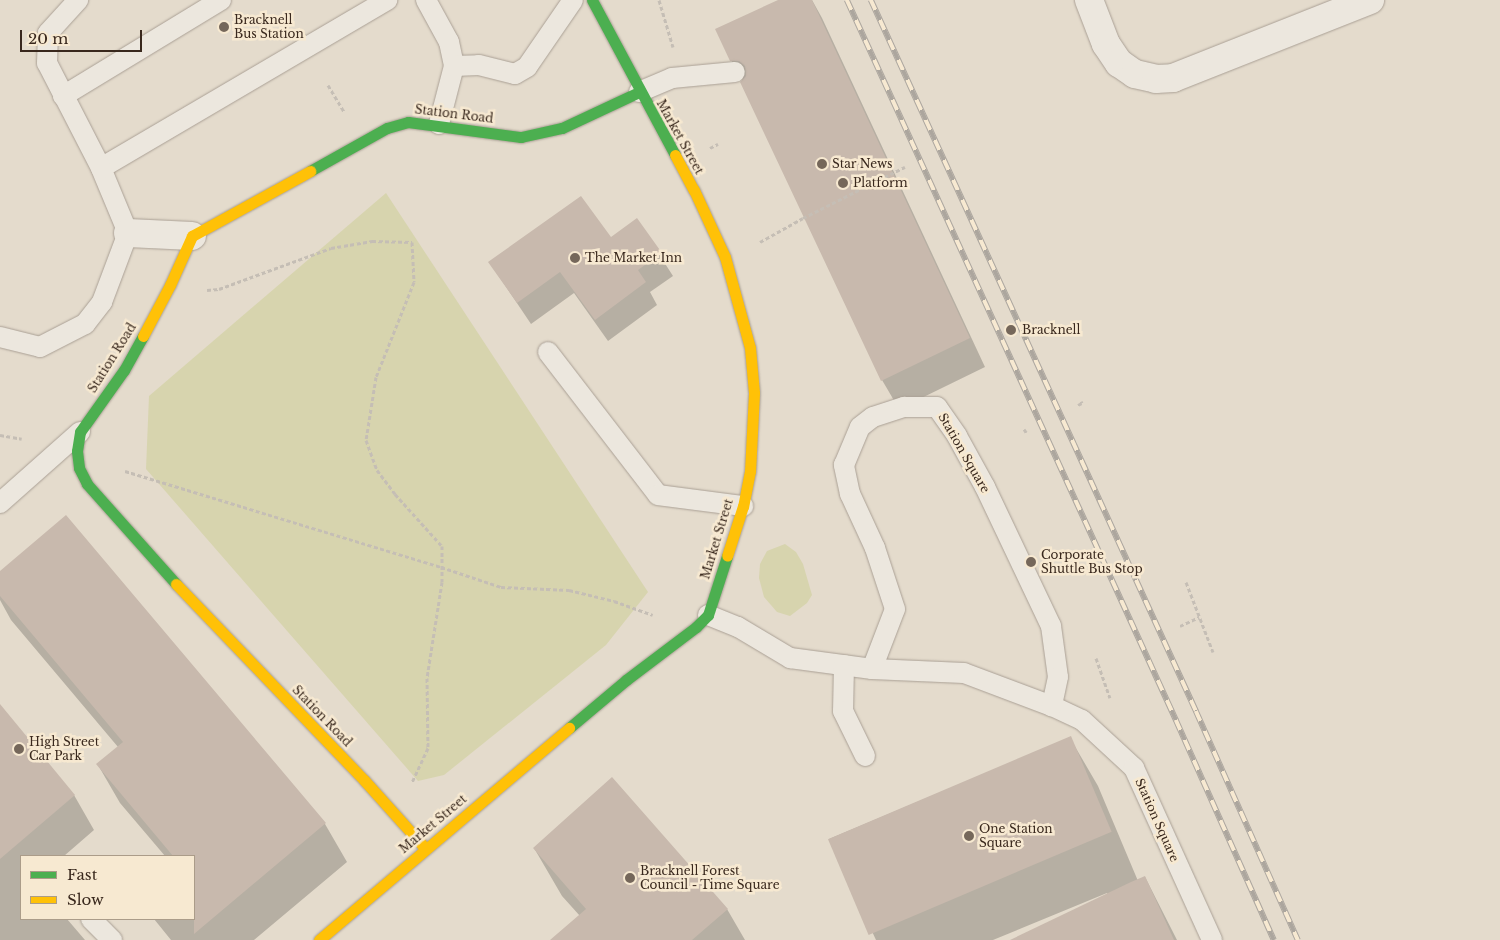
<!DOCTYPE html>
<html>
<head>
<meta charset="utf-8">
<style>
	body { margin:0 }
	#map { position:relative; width:1500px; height:940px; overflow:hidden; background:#e4dbcc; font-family:"Libre Baskerville",serif }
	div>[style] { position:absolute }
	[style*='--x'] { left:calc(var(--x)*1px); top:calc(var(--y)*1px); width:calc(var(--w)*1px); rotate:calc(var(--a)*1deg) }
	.green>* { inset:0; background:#d7d4ae }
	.shadow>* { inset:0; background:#0003 }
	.building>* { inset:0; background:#c8b9ad; transform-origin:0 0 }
	.path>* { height:3px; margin-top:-1.5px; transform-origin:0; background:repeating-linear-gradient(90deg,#c5beb5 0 4px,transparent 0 6.5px) }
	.roads { filter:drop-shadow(0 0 1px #aaa095) drop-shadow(0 0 1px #aaa095) }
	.lane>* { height:20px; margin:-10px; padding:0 10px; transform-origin:10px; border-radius:10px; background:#ece7de }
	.street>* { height:28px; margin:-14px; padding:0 14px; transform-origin:14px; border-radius:14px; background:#ece7de }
	.fast>* { height:11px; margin:-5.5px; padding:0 5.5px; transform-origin:5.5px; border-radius:5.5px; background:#4caf50 }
	.slow>* { height:11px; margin:-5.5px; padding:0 5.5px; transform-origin:5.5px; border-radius:5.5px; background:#ffc107 }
	.rail>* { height:5.5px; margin-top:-2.75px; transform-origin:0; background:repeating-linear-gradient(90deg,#f7e9d1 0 11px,#aca69e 0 22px); box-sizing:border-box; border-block:1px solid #aca69e }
	.dots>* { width:14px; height:14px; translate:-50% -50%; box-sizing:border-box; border:2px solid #f7e9d1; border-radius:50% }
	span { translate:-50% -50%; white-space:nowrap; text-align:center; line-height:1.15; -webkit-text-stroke:5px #f7e9d1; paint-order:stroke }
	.poi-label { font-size:12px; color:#39281d }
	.left { translate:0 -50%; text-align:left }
	.street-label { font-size:12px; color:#39281d }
	.legend { position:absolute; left:20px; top:855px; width:175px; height:65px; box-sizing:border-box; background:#f7e9d1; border:1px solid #ab9c89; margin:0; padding:6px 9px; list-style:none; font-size:15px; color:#39281d }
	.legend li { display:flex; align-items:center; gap:10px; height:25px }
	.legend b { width:25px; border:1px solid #ab9c89 }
	.scale { position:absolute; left:20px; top:30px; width:122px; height:22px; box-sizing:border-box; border:2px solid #39281d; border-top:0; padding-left:6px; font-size:15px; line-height:18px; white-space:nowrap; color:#39281d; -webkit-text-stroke:4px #f7e9d1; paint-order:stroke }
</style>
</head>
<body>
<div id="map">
	<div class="green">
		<div style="clip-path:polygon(386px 193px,648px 592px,606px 645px,444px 775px,418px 781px,146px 469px,149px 396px)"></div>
		<div style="clip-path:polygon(785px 544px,796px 552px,803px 564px,812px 595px,807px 603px,790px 616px,777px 612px,764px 597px,759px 578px,760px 564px,767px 551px)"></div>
	</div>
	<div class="shadow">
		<div style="clip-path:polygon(781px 0,812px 0,822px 18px,985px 367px,899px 409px,882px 380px,743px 81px,731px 60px)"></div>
		<div style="clip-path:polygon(637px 220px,673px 276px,650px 292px,657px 305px,608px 341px,574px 293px,531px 324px,490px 263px,610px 239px)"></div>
		<div style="clip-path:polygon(0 573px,325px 824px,347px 862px,254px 940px,171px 940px,154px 919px,194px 919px,194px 856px,165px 856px,120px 803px,98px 765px,118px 747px,11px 620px,0 600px)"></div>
		<div style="clip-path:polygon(0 706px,74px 795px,94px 830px,64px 856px,21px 856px,21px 919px,67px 919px,85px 940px,0 940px)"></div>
		<div style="clip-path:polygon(1070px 738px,1098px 786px,1138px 881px,1145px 877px,1177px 940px,1013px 940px,1108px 895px,1107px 893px,993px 940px,876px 940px,829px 839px)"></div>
		<div style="clip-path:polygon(534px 848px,727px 909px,745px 940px,552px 940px,580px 916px,562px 896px)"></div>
	</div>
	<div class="building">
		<div style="clip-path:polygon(778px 0,812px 0,970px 338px,881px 381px,740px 82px,746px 76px,745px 66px,739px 61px,730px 61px,715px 29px)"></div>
		<div style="clip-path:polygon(581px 196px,611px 237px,637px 218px,662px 253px,638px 270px,646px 282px,595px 320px,560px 272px,517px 303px,488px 262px)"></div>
		<div style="clip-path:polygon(66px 515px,326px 823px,194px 934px,194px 856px,173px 856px,96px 764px,123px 742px,0 596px,0 571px)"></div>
		<div style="clip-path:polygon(0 704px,75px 795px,0 859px)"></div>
		<div style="left:1071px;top:736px;width:104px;height:264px;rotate:67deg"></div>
		<div style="clip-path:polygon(612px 777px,728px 909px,692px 940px,550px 940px,586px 909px,533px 848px)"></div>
		<div style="clip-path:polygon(1145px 876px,1174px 940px,1010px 940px,1131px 882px)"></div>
	</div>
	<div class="path">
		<div style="--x:659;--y:0;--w:49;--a:73.4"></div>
		<div style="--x:328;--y:85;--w:31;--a:59"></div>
		<div style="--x:710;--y:148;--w:9;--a:-27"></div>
		<div style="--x:760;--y:242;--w:49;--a:-29.2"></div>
		<div style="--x:803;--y:218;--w:114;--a:-26.6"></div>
		<div style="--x:207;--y:290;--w:12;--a:-5"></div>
		<div style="--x:219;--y:289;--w:119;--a:-20.1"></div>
		<div style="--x:331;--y:248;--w:42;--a:-9.7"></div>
		<div style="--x:372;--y:241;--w:40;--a:1.4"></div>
		<div style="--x:412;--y:242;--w:40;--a:87.1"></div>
		<div style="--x:414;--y:282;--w:102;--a:111.8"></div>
		<div style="--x:376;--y:377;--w:64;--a:99"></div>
		<div style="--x:366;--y:440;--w:32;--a:70"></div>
		<div style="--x:377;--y:470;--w:30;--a:53"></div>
		<div style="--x:395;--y:494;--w:70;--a:47.9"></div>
		<div style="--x:442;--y:546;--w:36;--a:90"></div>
		<div style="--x:442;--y:582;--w:97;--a:98.9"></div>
		<div style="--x:427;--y:678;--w:70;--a:89.2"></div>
		<div style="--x:428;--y:748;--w:38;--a:115"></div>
		<div style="--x:1078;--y:405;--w:4;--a:-27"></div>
		<div style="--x:1082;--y:403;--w:2;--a:-117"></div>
		<div style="--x:1024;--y:429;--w:4;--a:56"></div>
		<div style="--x:0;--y:435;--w:22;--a:10"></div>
		<div style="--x:125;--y:471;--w:330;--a:16.9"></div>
		<div style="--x:441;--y:567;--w:63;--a:18.4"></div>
		<div style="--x:501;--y:587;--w:68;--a:2.5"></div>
		<div style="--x:569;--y:590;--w:46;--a:13.7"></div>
		<div style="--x:614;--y:601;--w:41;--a:19.7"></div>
		<div style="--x:1186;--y:582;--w:75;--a:68.9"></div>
		<div style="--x:1180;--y:626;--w:21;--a:-25"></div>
		<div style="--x:1096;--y:658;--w:42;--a:70.7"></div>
	</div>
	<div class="roads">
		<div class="lane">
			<div style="--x:426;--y:0;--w:48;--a:61.3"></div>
			<div style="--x:449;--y:42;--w:25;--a:78"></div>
			<div style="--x:454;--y:66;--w:60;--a:104.5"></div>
			<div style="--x:454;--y:66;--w:25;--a:-2"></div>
			<div style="--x:479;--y:65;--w:37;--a:14"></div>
			<div style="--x:515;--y:74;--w:14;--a:-30"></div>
			<div style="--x:527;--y:67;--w:81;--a:-55.5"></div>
			<div style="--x:639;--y:92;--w:36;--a:-23"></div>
			<div style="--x:672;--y:78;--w:63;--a:-5.4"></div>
			<div style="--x:63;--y:96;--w:185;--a:-31.3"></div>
			<div style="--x:101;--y:168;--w:332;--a:-30.4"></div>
			<div style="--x:0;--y:337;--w:41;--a:14"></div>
			<div style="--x:40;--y:347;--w:51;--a:-27.1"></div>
			<div style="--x:85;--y:324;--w:28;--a:-52"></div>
			<div style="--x:102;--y:302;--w:74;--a:-69.4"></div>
			<div style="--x:128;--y:233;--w:70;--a:-112.6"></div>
			<div style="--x:101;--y:168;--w:118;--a:-117.2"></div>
			<div style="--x:47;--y:63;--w:30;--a:-88"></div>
			<div style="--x:48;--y:33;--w:45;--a:-47.7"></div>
			<div style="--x:548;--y:352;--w:180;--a:52.4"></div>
			<div style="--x:658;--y:495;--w:86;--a:7.4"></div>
			<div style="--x:0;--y:503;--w:107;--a:-41.6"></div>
			<div style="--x:708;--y:615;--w:32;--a:22"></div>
			<div style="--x:738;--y:627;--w:61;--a:30.8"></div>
			<div style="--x:790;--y:658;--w:83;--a:7.6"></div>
			<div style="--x:872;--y:669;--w:92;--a:2.5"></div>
			<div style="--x:964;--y:673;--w:94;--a:20.6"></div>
			<div style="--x:1052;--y:706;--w:33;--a:25"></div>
			<div style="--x:1082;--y:720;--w:71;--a:42.7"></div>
			<div style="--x:1134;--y:768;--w:189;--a:65.6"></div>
			<div style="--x:844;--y:665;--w:46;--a:91.2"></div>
			<div style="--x:843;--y:711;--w:50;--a:63.9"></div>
			<div style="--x:872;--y:669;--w:64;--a:-69"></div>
			<div style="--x:895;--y:609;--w:64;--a:-108.2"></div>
			<div style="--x:875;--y:548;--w:60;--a:-114.8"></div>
			<div style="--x:850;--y:494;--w:30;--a:-102"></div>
			<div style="--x:844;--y:465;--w:41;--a:-67.2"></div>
			<div style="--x:860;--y:427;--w:16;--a:-38"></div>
			<div style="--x:873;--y:417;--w:33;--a:-18"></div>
			<div style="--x:904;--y:407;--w:33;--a:0"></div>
			<div style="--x:937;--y:407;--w:35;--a:55"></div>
			<div style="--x:957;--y:436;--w:58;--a:61.2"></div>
			<div style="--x:985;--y:487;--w:154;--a:64.6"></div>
			<div style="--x:1051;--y:626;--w:51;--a:82.2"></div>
			<div style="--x:1058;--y:677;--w:30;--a:102"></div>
			<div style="--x:91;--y:919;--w:30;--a:45"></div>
		</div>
		<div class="street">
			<div style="--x:1089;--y:0;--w:47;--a:68.9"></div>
			<div style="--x:1106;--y:44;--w:23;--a:56"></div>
			<div style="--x:1119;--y:63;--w:19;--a:35"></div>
			<div style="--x:1135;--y:74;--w:22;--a:13"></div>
			<div style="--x:1156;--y:79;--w:17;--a:-3"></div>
			<div style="--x:1173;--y:78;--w:212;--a:-21.6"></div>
			<div style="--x:128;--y:233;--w:64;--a:2.7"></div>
		</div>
		<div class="fast">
			<div style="--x:592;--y:0;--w:176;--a:61.8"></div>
			<div style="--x:310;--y:171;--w:88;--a:-29.2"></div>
			<div style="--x:387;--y:128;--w:22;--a:-16"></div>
			<div style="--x:408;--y:122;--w:114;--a:7.6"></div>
			<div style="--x:521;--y:137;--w:42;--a:-12.4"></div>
			<div style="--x:562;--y:128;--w:85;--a:-25.1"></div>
			<div style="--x:143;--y:336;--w:39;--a:119"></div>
			<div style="--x:124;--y:370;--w:76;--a:125.4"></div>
			<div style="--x:80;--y:432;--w:19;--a:99"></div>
			<div style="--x:77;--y:451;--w:17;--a:83"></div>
			<div style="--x:79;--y:468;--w:18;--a:63"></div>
			<div style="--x:87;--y:484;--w:134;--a:48.3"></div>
			<div style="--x:569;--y:728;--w:75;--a:-40.1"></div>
			<div style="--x:626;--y:680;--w:88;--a:-37.1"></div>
			<div style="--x:696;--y:627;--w:17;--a:-45"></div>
			<div style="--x:708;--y:615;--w:62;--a:-72.1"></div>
		</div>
		<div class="slow">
			<div style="--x:675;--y:155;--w:40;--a:62"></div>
			<div style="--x:694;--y:190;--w:74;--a:65.2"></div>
			<div style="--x:725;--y:257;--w:94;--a:74.6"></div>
			<div style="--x:750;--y:348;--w:45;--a:84.9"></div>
			<div style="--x:754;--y:393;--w:78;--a:92.9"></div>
			<div style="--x:750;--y:471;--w:36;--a:101"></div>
			<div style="--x:743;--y:506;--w:52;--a:107.7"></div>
			<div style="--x:143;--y:336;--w:58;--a:-62.1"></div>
			<div style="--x:170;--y:285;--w:54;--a:-65.8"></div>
			<div style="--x:192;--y:236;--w:135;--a:-28.8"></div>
			<div style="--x:176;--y:584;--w:272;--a:46.2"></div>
			<div style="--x:364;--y:780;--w:91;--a:48.1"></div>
			<div style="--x:319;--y:940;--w:328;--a:-40.3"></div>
		</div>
	</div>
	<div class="rail">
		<div style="--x:847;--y:0;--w:792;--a:65.44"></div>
		<div style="--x:1176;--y:720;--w:241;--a:66"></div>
		<div style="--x:871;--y:0;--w:782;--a:65.43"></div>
		<div style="--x:1196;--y:711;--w:251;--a:66"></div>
	</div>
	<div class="dots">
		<div style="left:224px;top:27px;background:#75675a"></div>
		<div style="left:822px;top:164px;background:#75675a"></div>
		<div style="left:843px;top:183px;background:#75675a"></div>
		<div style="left:575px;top:258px;background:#75675a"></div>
		<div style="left:1011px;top:330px;background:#75675a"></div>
		<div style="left:1031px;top:562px;background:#75675a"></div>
		<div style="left:19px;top:749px;background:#75675a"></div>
		<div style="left:969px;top:836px;background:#75675a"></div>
		<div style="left:630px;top:878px;background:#75675a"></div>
	</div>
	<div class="poi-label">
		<span class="left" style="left:234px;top:27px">Bracknell<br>Bus Station</span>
		<span class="left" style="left:832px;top:164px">Star News</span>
		<span class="left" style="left:853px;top:183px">Platform</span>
		<span class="left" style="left:585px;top:258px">The Market Inn</span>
		<span class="left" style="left:1022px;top:330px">Bracknell</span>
		<span class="left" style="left:1041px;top:562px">Corporate<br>Shuttle Bus Stop</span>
		<span class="left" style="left:29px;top:749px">High Street<br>Car Park</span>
		<span class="left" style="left:979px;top:836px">One Station<br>Square</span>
		<span class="left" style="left:640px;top:878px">Bracknell Forest<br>Council - Time Square</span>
	</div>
	<div class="street-label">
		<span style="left:454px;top:114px;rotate:7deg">Station Road</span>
		<span style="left:680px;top:137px;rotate:61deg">Market Street</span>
		<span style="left:112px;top:358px;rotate:-58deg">Station Road</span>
		<span style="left:964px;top:453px;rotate:60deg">Station Square</span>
		<span style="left:717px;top:539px;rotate:-73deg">Market Street</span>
		<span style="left:322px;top:716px;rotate:46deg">Station Road</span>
		<span style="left:1157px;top:820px;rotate:66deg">Station Square</span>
		<span style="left:433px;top:824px;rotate:-40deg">Market Street</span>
	</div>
	<ul class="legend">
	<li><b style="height:6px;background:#4caf50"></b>Fast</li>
	<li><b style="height:6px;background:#ffc107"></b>Slow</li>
	</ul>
	<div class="scale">20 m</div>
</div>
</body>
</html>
